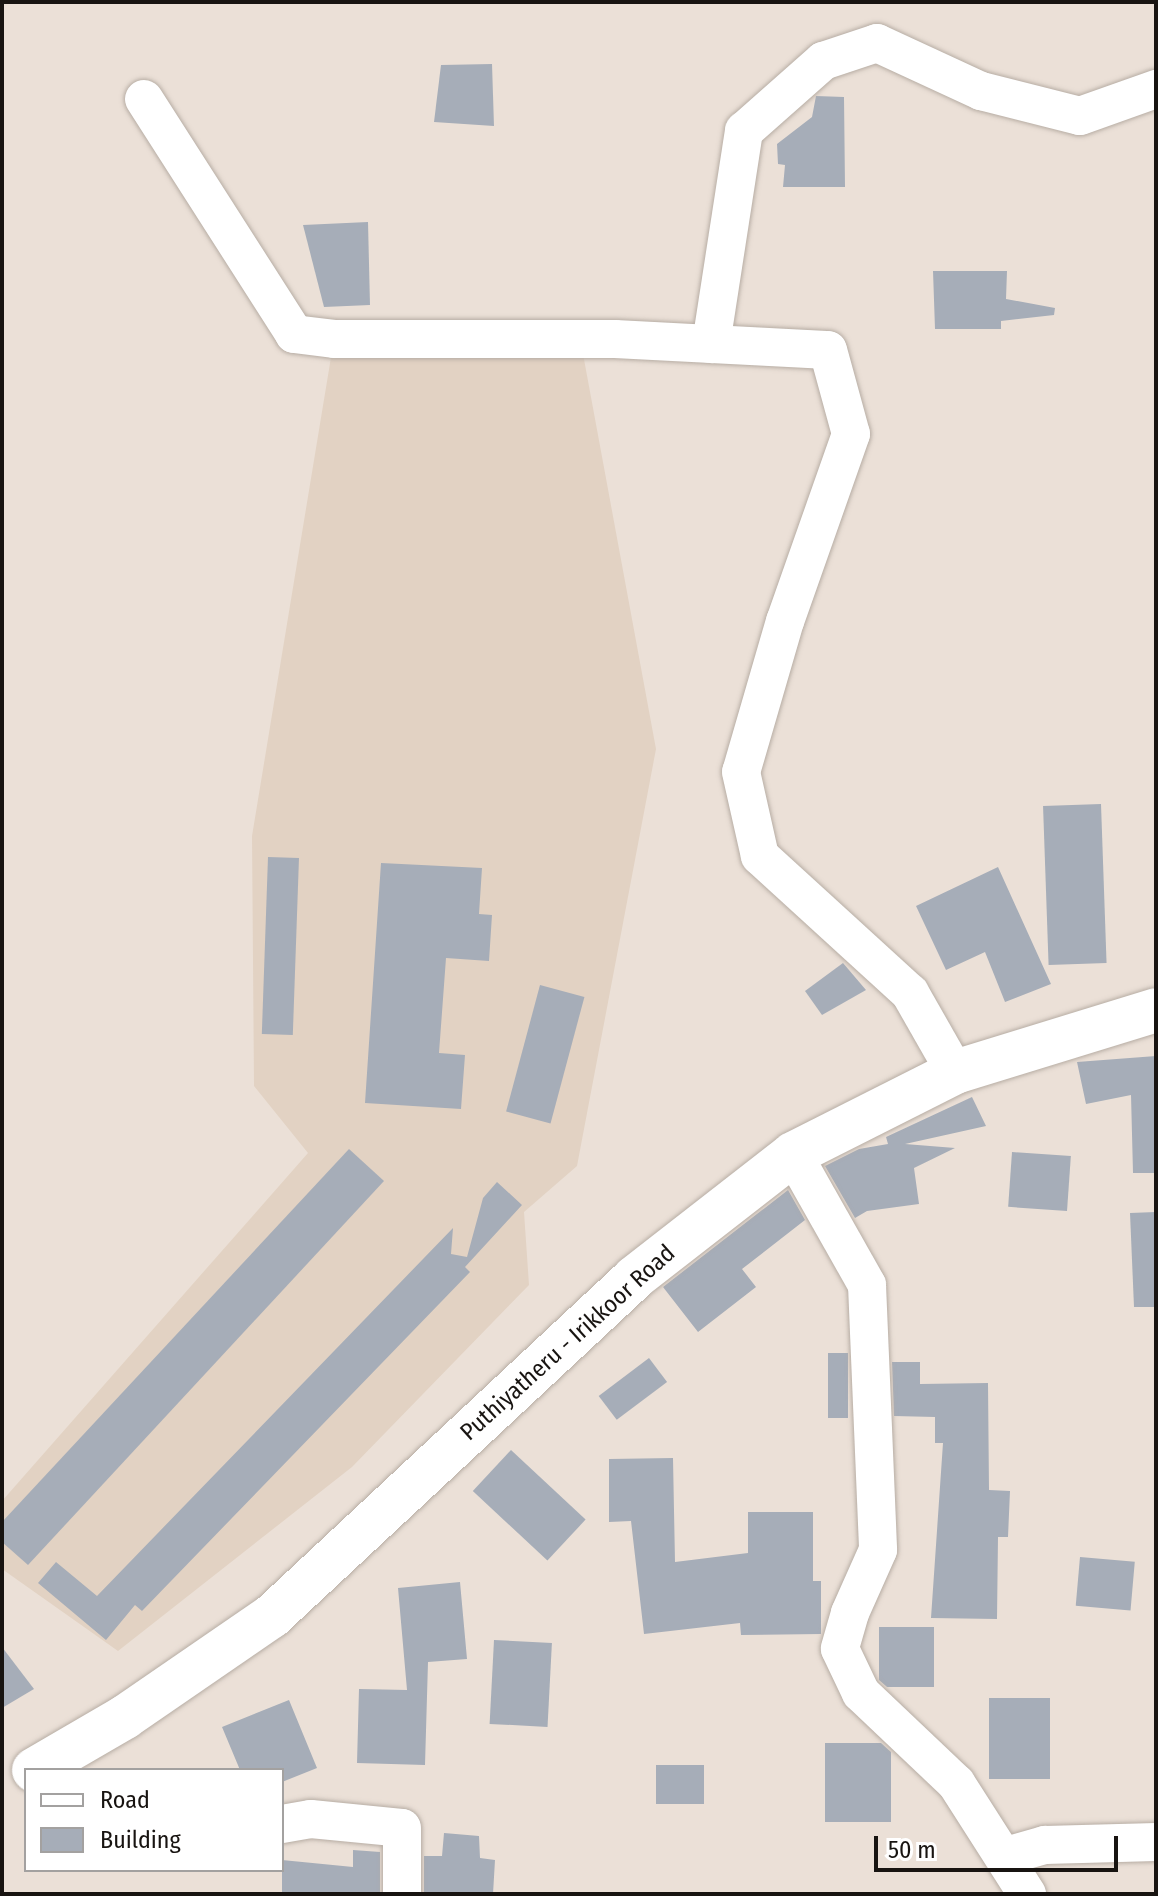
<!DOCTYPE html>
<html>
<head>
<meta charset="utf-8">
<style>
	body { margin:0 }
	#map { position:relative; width:1158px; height:1896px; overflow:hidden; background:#ebe0d7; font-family:"Fira Sans Condensed",sans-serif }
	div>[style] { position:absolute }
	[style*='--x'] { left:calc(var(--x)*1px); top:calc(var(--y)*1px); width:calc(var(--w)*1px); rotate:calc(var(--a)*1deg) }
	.built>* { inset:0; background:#e2d2c3 }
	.building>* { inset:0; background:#a6adb8; transform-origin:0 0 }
	.roads { filter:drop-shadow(0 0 2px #b7ada4) drop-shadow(0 0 2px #b7ada4) }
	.street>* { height:38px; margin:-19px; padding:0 19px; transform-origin:19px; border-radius:19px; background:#fff }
	.secondary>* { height:44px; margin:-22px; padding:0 22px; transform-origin:22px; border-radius:22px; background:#fff }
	span { translate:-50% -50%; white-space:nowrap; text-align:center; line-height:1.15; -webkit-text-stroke:8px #fff; paint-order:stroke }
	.street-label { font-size:24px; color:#181411 }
	.frame { position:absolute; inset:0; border:4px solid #181411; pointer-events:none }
	.legend { position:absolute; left:24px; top:1768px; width:260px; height:104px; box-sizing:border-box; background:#fff; border:2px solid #a3a1a0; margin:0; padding:10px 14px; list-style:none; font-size:24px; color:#181411 }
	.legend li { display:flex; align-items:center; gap:16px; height:40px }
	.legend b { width:40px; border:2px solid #a3a1a0 }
	.scale { position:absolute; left:874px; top:1836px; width:244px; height:36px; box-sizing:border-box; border:4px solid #181411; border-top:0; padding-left:10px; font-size:24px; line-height:28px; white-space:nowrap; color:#181411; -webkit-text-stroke:6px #fff; paint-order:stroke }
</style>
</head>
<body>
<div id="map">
	<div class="built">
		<div style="clip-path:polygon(334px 339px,581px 343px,656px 749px,577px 1166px,524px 1212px,529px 1285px,352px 1467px,118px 1651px,2px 1569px,2px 1501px,308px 1153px,254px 1086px,252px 836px)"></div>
	</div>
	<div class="building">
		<div style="clip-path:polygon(492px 64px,494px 126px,434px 122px,441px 65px)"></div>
		<div style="clip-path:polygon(816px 96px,844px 97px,845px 187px,783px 187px,785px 165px,778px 164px,777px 144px,812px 117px)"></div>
		<div style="clip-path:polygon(368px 222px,370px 305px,324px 307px,303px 225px)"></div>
		<div style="clip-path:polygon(933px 271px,1007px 271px,1006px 299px,1055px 308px,1054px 315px,1001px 321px,1001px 329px,935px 329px)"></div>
		<div style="left:1101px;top:804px;width:159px;height:58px;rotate:88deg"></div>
		<div style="left:268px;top:857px;width:31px;height:177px;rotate:2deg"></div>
		<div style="clip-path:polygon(381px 863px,482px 868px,479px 914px,492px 915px,489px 961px,446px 958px,439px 1053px,465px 1055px,461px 1109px,365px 1103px)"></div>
		<div style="clip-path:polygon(998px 867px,1051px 984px,1005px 1002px,985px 952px,946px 970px,916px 906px)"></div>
		<div style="clip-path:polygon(843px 963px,866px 990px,822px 1015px,805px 991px)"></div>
		<div style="left:540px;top:985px;width:46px;height:131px;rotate:15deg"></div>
		<div style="clip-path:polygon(1156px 1056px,1156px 1173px,1133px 1173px,1131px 1095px,1086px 1104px,1077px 1062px)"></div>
		<div style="clip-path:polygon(972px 1097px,986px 1126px,905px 1144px,955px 1148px,914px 1168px,919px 1204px,867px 1211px,855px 1218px,825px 1166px,859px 1149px,888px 1144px,886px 1137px)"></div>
		<div style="clip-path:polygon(349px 1149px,384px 1181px,28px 1565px,2px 1542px,2px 1522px)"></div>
		<div style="left:1012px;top:1152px;width:59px;height:55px;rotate:4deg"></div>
		<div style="clip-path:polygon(497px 1182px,522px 1205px,465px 1267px,470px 1272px,142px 1611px,135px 1605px,106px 1640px,38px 1583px,56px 1562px,97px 1596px,453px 1228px,451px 1254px,467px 1257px,483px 1198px)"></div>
		<div style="clip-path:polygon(788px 1190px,805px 1220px,742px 1269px,756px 1287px,698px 1332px,663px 1287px)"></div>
		<div style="clip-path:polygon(1156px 1212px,1156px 1307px,1134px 1307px,1130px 1213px)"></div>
		<div style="left:828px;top:1353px;width:20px;height:65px"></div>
		<div style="left:649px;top:1358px;width:30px;height:63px;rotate:53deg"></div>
		<div style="clip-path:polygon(892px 1362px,920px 1362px,920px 1384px,988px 1383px,989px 1490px,1010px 1491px,1008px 1537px,998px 1537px,997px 1619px,931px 1618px,943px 1443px,935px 1443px,935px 1417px,894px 1416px)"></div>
		<div style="left:511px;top:1450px;width:102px;height:56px;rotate:43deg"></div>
		<div style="clip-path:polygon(673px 1458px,675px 1562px,748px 1553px,748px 1512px,813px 1512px,813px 1581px,821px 1581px,821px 1634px,741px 1635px,740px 1623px,644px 1634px,631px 1521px,609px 1522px,609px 1459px)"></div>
		<div style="left:1080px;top:1557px;width:55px;height:49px;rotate:5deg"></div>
		<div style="clip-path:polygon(460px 1582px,467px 1659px,428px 1662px,425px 1765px,357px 1763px,359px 1689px,407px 1690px,398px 1588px)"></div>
		<div style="clip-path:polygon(879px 1627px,934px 1627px,934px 1687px,887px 1687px,879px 1680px)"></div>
		<div style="left:494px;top:1640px;width:58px;height:84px;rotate:3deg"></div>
		<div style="clip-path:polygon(2px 1647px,34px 1689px,2px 1708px)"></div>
		<div style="left:989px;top:1698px;width:61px;height:81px"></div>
		<div style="clip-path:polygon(289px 1700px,317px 1768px,282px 1782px,282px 1770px,240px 1770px,222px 1727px)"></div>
		<div style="clip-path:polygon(825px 1743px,881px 1743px,891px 1752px,891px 1822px,825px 1822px)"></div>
		<div style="left:656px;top:1765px;width:48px;height:39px"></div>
		<div style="clip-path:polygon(444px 1833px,479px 1836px,480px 1858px,495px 1860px,493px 1894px,424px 1894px,424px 1856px,442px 1856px)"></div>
		<div style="clip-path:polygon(353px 1850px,380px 1852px,380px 1894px,282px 1894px,282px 1860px,353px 1867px)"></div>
	</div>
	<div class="roads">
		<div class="street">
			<div style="--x:144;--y:99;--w:279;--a:57.4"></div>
			<div style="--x:294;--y:334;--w:40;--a:7.1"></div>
			<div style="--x:334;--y:339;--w:281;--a:0"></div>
			<div style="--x:615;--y:339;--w:213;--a:3"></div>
			<div style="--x:828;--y:350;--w:87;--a:74.7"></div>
			<div style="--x:851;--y:434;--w:198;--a:109.4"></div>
			<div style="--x:785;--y:621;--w:157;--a:106.2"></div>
			<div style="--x:741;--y:772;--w:86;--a:77.3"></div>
			<div style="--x:760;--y:856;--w:203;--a:42.4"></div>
			<div style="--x:910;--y:993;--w:91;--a:60.3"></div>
			<div style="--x:711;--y:344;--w:216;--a:-81.2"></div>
			<div style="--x:744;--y:131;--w:106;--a:-41.5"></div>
			<div style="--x:823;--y:61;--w:57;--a:-18.4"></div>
			<div style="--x:877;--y:43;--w:115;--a:24.8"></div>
			<div style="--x:981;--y:91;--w:102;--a:14.2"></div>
			<div style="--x:1080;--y:116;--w:81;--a:-19.6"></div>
			<div style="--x:793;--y:1154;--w:150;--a:60.5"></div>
			<div style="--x:867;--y:1285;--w:265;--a:87.6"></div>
			<div style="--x:878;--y:1550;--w:69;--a:114"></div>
			<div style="--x:850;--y:1613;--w:37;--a:106"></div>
			<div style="--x:840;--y:1649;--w:49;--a:64.5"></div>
			<div style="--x:861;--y:1693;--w:131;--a:43.5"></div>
			<div style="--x:956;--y:1783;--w:132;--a:57.4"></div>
			<div style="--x:282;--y:1824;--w:29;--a:-10"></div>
			<div style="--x:311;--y:1819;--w:91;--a:5.6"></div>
			<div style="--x:402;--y:1828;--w:66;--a:90"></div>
			<div style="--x:1006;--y:1856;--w:41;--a:-15.8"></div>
			<div style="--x:1045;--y:1845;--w:111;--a:-1.5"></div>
		</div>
		<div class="secondary">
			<div style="--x:34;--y:1770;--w:105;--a:-30.2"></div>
			<div style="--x:125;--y:1717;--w:178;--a:-34.5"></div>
			<div style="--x:272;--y:1616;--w:495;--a:-43"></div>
			<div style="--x:634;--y:1278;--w:202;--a:-37.9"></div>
			<div style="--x:793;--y:1154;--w:182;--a:-26.8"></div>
			<div style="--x:955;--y:1072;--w:210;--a:-17.1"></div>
		</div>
	</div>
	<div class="street-label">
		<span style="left:568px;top:1343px;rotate:-42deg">Puthiyatheru - Irikkoor Road</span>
	</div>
	<div class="frame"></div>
	<ul class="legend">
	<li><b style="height:10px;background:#fff"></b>Road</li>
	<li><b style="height:22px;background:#a6adb8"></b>Building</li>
	</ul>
	<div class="scale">50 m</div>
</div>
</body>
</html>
